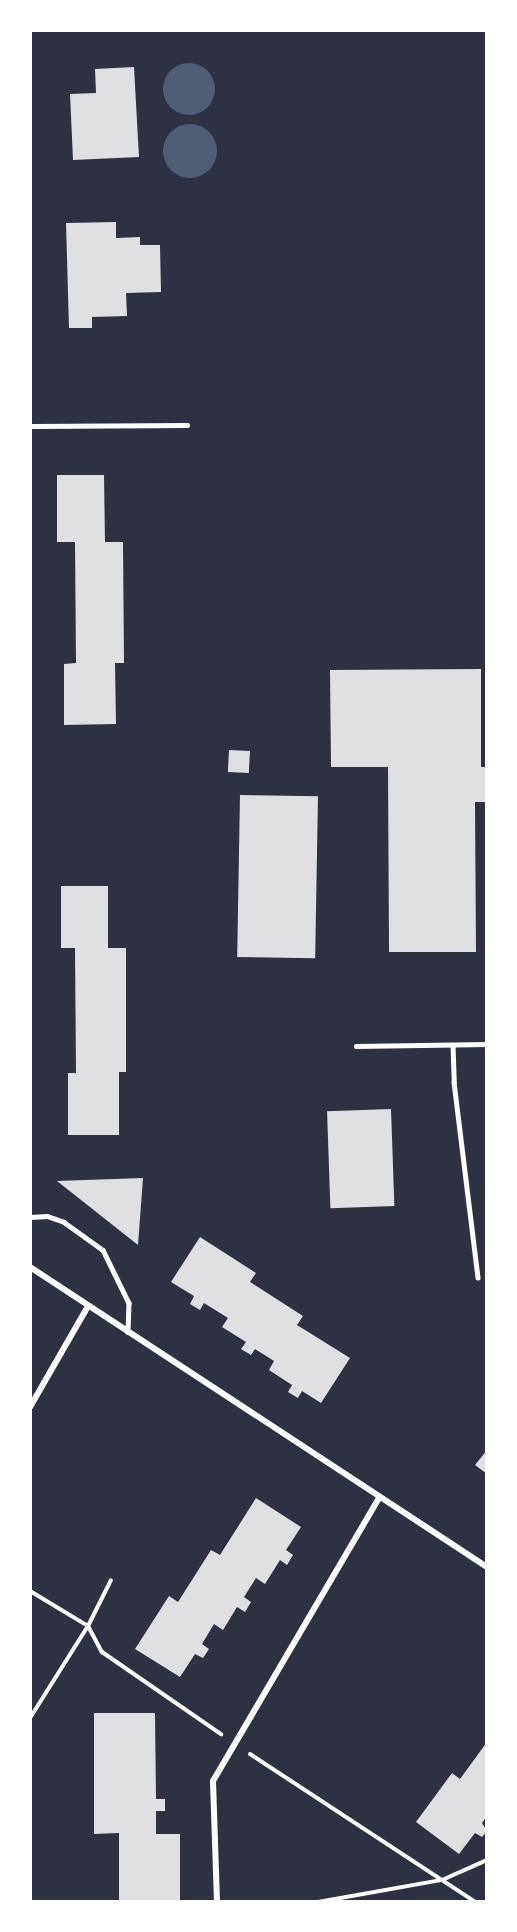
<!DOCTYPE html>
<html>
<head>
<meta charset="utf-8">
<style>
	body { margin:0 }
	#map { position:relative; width:517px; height:1932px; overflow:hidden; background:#2d3142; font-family:Lato,sans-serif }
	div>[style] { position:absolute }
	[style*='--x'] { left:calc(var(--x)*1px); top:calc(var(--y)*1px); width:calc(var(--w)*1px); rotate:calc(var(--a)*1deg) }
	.water>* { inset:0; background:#4f5d75 }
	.round { border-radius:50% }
	.building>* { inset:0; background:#e0e0e3; transform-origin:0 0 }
	.path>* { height:4px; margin:-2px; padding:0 2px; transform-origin:2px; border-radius:2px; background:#fff }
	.service>* { height:4.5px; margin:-2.25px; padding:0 2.25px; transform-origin:2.25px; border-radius:2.25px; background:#fff }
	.minor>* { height:6px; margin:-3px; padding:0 3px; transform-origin:3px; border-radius:3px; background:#fff }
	span { translate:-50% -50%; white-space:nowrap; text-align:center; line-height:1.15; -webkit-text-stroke:4.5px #fff; paint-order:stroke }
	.frame { position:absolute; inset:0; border:32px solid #fff; pointer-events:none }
</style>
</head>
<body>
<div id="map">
	<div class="water">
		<div class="round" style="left:163px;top:63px;width:52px;height:52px"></div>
		<div class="round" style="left:163px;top:124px;width:54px;height:54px"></div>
	</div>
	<div class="building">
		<div style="clip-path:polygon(134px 67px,139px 157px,73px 160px,70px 94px,96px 93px,95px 69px)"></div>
		<div style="clip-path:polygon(116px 222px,116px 238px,140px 237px,140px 245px,160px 245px,161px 292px,126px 293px,127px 316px,92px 317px,92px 328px,69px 328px,66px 223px)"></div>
		<div style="clip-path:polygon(57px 475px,104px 475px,105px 542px,123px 542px,124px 663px,115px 663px,116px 724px,64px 725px,64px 664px,76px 663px,75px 542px,57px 542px)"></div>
		<div style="clip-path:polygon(481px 669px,481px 767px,487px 767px,487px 802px,475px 802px,476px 952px,389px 952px,388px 767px,331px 767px,330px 670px)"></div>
		<div style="left:229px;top:750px;width:21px;height:22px;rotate:3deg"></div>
		<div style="left:240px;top:795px;width:78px;height:162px;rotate:1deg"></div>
		<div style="clip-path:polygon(61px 886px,108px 886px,108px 948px,126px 948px,126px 1072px,119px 1072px,119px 1135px,68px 1135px,68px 1073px,76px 1073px,75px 948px,61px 948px)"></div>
		<div style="left:391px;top:1109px;width:97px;height:64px;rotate:88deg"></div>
		<div style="clip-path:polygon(143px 1178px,138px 1245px,57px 1181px)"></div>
		<div style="clip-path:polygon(200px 1237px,256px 1273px,250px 1282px,303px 1316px,297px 1325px,350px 1358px,321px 1403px,302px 1391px,298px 1398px,288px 1392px,292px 1385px,269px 1370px,274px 1361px,255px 1349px,251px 1355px,241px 1349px,246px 1342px,222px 1327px,228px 1318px,204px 1303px,200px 1310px,190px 1304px,194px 1296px,171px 1282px)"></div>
		<div style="clip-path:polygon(487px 1450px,487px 1474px,475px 1465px)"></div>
		<div style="clip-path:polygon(256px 1498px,301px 1527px,286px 1550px,293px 1555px,287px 1565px,280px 1560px,265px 1584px,256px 1578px,244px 1597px,251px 1602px,245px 1612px,237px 1607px,223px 1630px,214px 1624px,202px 1644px,209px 1649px,203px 1658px,195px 1654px,180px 1677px,135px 1649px,169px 1596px,178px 1602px,211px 1550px,220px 1555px)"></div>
		<div style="clip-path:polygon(94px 1713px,155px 1713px,156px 1799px,165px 1799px,165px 1811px,156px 1811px,156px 1834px,180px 1834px,180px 1902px,119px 1902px,119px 1833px,94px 1834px)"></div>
		<div style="clip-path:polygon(487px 1742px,487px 1816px,482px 1823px,487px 1831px,482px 1837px,475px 1833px,459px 1854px,416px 1822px,452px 1773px,460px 1779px)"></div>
	</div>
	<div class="path">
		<div style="--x:30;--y:1591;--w:68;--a:31.1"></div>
		<div style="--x:88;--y:1626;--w:30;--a:62"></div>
		<div style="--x:102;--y:1652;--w:145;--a:34.6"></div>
		<div style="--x:30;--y:1718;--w:109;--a:-57.8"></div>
		<div style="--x:88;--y:1626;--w:51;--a:-63.4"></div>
		<div style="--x:250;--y:1754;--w:269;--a:33.3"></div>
		<div style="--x:486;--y:1832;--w:1;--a:45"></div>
		<div style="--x:318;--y:1902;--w:126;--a:-10.1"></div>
		<div style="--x:442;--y:1880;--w:49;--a:-24"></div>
	</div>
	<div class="service">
		<div style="--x:30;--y:426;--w:157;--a:-0.4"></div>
		<div style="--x:453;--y:1045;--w:37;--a:88"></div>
		<div style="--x:454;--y:1082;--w:197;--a:83"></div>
		<div style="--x:356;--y:1046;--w:131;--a:-0.9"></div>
		<div style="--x:30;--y:1217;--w:17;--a:-3"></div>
		<div style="--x:47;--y:1216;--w:18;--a:19"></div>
		<div style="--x:64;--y:1222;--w:48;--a:35.7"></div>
		<div style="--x:103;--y:1250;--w:59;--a:63.9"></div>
		<div style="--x:129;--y:1303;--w:29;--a:92"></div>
	</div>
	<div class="minor">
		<div style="--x:30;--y:1267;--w:547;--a:33.28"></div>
		<div style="--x:30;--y:1407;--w:116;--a:-60.1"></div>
		<div style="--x:217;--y:1902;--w:121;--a:-91.9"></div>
		<div style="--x:213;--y:1781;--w:328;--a:-59.6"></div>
	</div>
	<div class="frame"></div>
</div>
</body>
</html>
